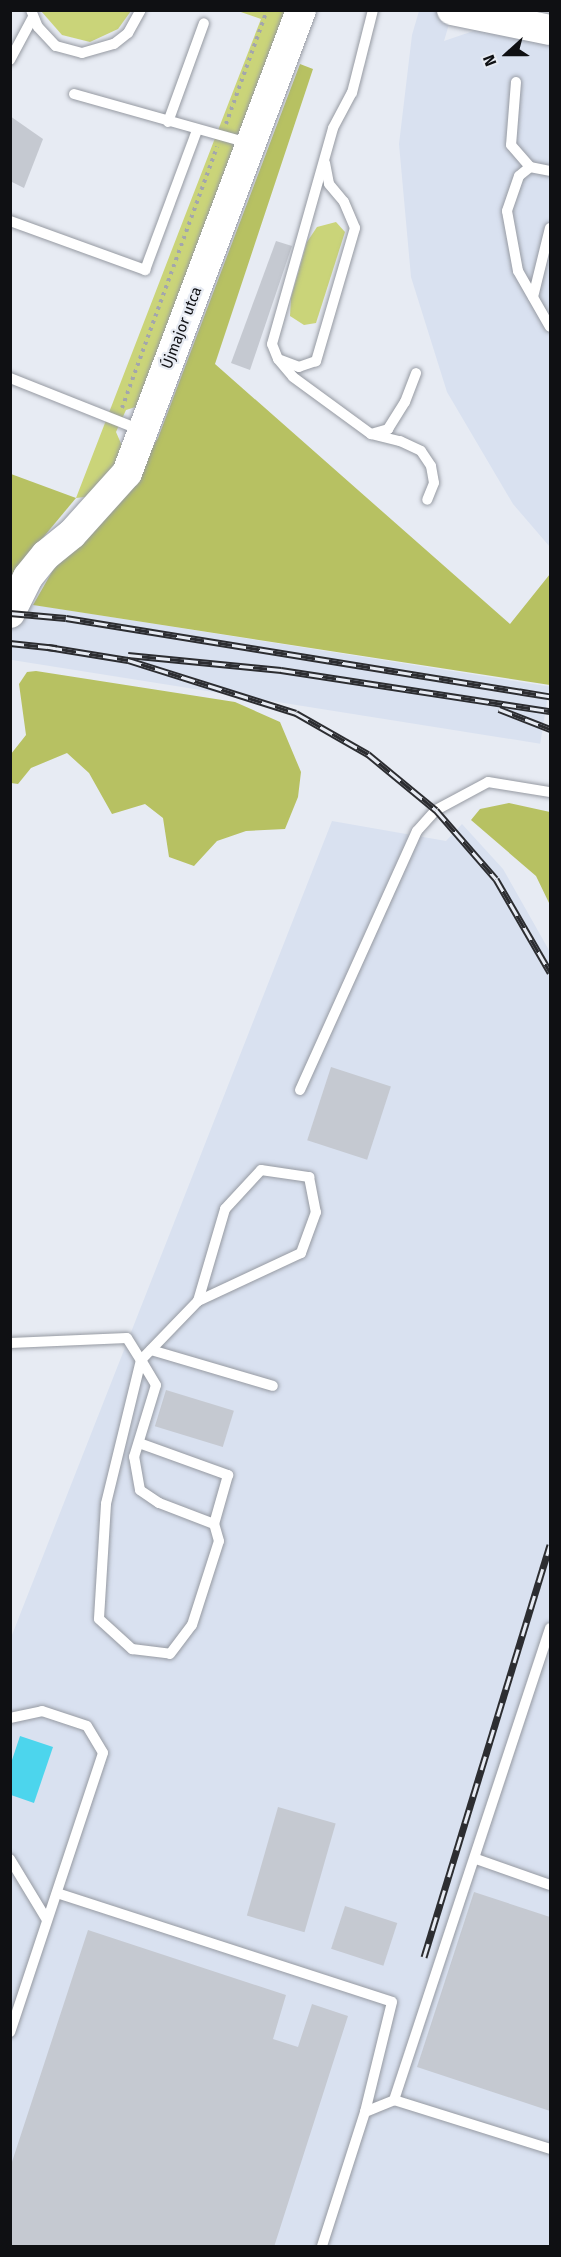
<!DOCTYPE html>
<html>
<head>
<meta charset="utf-8">
<style>
	body { margin:0 }
	#map { position:relative; width:561px; height:2257px; overflow:hidden; background:#e7ebf3; font-family:"Fira Sans",sans-serif }
	div>[style] { position:absolute }
	[style*='--x'] { left:calc(var(--x)*1px); top:calc(var(--y)*1px); width:calc(var(--w)*1px); rotate:calc(var(--a)*1deg) }
	.built>* { inset:0; background:#d9e1f0; transform-origin:0 0 }
	.green>* { inset:0; background:#cad479 }
	.forest>* { inset:0; background:#b7c162 }
	.water>* { inset:0; background:#4cd5ed }
	.building>* { inset:0; background:#c5c9d1; transform-origin:0 0 }
	.path>* { height:4px; margin-top:-2px; transform-origin:0; background:repeating-linear-gradient(90deg,#a3a6ac 0 3px,transparent 0 7.5px) }
	.roads { filter:drop-shadow(0 0 2px #969aa2) drop-shadow(0 0 2px #969aa2) }
	.lane>* { height:10px; margin:-5px; padding:0 5px; transform-origin:5px; border-radius:5px; background:#fff }
	.secondary>* { height:30px; margin:-15px; padding:0 15px; transform-origin:15px; border-radius:15px; background:#fff }
	.rail>* { height:7px; margin-top:-3.5px; transform-origin:0; background:repeating-linear-gradient(90deg,#e7ebf3 0 14px,#2c2d31 0 28px); box-sizing:border-box; border-block:2px solid #2c2d31 }
	span { translate:-50% -50%; white-space:nowrap; text-align:center; line-height:1.15; -webkit-text-stroke:4.5px #e7ebf3; paint-order:stroke }
	.street-label { font-size:15px; color:#0f1013 }
	.frame { position:absolute; inset:0; border:12px solid #0f1013; pointer-events:none }
	.north { position:absolute; left:477px; top:24px; width:60px; height:60px; -webkit-text-stroke:4px #e7ebf3; paint-order:stroke; rotate:249deg; font-size:16px; font-weight:700; line-height:24px; text-align:center; color:#0f1013 }
	.north::after { content:''; display:block; margin:auto; width:21px; height:27px; background:#0f1013; clip-path:polygon(50% 0,100% 100%,50% 72%,0 100%) }
</style>
</head>
<body>
<div id="map">
	<div class="built">
		<div style="clip-path:polygon(419px 11px,453px 11px,444px 41px,488px 26px,550px 38px,550px 547px,513px 504px,447px 392px,411px 277px,399px 144px,412px 35px)"></div>
		<div style="left:10px;top:601px;width:546px;height:58px;rotate:9deg"></div>
		<div style="clip-path:polygon(332px 821px,446px 841px,462px 824px,503px 869px,550px 952px,550px 2246px,11px 2246px,10px 1640px)"></div>
	</div>
	<div class="green">
		<div style="clip-path:polygon(41px 11px,131px 11px,118px 29px,90px 42px,62px 35px)"></div>
		<div style="clip-path:polygon(238px 11px,292px 11px,145px 404px,126px 410px,116px 432px,126px 455px,93px 496px,76px 498px,261px 19px)"></div>
		<div style="clip-path:polygon(336px 222px,345px 232px,316px 323px,304px 325px,290px 316px,291px 298px,307px 242px,317px 227px)"></div>
	</div>
	<div class="forest">
		<div style="clip-path:polygon(300px 64px,313px 69px,215px 364px,510px 624px,550px 574px,550px 685px,33px 605px,53px 570px,121px 500px,158px 438px)"></div>
		<div style="clip-path:polygon(11px 474px,76px 498px,11px 576px)"></div>
		<div style="clip-path:polygon(36px 671px,235px 702px,280px 722px,301px 772px,298px 797px,285px 829px,246px 831px,217px 841px,194px 866px,169px 857px,163px 818px,145px 804px,112px 814px,89px 773px,67px 753px,31px 768px,18px 784px,11px 783px,11px 754px,26px 735px,19px 684px,27px 672px)"></div>
		<div style="clip-path:polygon(509px 803px,550px 812px,550px 905px,536px 876px,471px 820px,480px 809px)"></div>
	</div>
	<div class="water">
		<div style="clip-path:polygon(20px 1736px,53px 1747px,34px 1803px,11px 1795px,11px 1763px)"></div>
	</div>
	<div class="building">
		<div style="clip-path:polygon(10px 116px,43px 139px,24px 188px,10px 181px)"></div>
		<div style="clip-path:polygon(276px 241px,292px 246px,250px 370px,231px 363px)"></div>
		<div style="left:331px;top:1067px;width:63px;height:77px;rotate:18deg"></div>
		<div style="left:166px;top:1390px;width:71px;height:38px;rotate:17deg"></div>
		<div style="left:278px;top:1807px;width:60px;height:113px;rotate:16deg"></div>
		<div style="clip-path:polygon(474px 1892px,550px 1917px,550px 2111px,417px 2067px)"></div>
		<div style="left:345px;top:1906px;width:55px;height:45px;rotate:18deg"></div>
		<div style="clip-path:polygon(88px 1930px,286px 1995px,273px 2039px,298px 2047px,312px 2004px,348px 2016px,274px 2247px,10px 2247px,10px 2168px)"></div>
	</div>
	<div class="path">
		<div style="--x:226;--y:124;--w:121;--a:-70.2"></div>
		<div style="--x:122;--y:408;--w:278;--a:-70"></div>
	</div>
	<div class="roads">
		<div class="lane">
			<div style="--x:31;--y:10;--w:18;--a:68"></div>
			<div style="--x:38;--y:27;--w:26;--a:47"></div>
			<div style="--x:56;--y:46;--w:27;--a:15"></div>
			<div style="--x:82;--y:53;--w:33;--a:-16"></div>
			<div style="--x:114;--y:44;--w:18;--a:-38"></div>
			<div style="--x:128;--y:33;--w:26;--a:-61"></div>
			<div style="--x:10;--y:60;--w:49;--a:-61.9"></div>
			<div style="--x:516;--y:82;--w:63;--a:94.5"></div>
			<div style="--x:511;--y:145;--w:29;--a:49"></div>
			<div style="--x:530;--y:167;--w:20;--a:11"></div>
			<div style="--x:74;--y:94;--w:181;--a:15.7"></div>
			<div style="--x:168;--y:122;--w:105;--a:-70"></div>
			<div style="--x:325;--y:163;--w:21;--a:79"></div>
			<div style="--x:329;--y:184;--w:23;--a:50"></div>
			<div style="--x:344;--y:202;--w:28;--a:67"></div>
			<div style="--x:355;--y:228;--w:139;--a:106.3"></div>
			<div style="--x:316;--y:361;--w:18;--a:161"></div>
			<div style="--x:299;--y:367;--w:22;--a:-159"></div>
			<div style="--x:278;--y:359;--w:16;--a:-112"></div>
			<div style="--x:272;--y:344;--w:224;--a:-74.2"></div>
			<div style="--x:333;--y:128;--w:40;--a:-62"></div>
			<div style="--x:352;--y:93;--w:86;--a:-75.8"></div>
			<div style="--x:530;--y:167;--w:14;--a:141"></div>
			<div style="--x:519;--y:176;--w:37;--a:109"></div>
			<div style="--x:507;--y:211;--w:61;--a:79.6"></div>
			<div style="--x:518;--y:271;--w:64;--a:60.3"></div>
			<div style="--x:10;--y:221;--w:144;--a:19.9"></div>
			<div style="--x:145;--y:270;--w:149;--a:-69.6"></div>
			<div style="--x:533;--y:297;--w:71;--a:-76.2"></div>
			<div style="--x:278;--y:359;--w:23;--a:50"></div>
			<div style="--x:293;--y:377;--w:97;--a:36.2"></div>
			<div style="--x:371;--y:434;--w:18;--a:-16"></div>
			<div style="--x:388;--y:429;--w:32;--a:-58"></div>
			<div style="--x:405;--y:402;--w:31;--a:-69"></div>
			<div style="--x:10;--y:378;--w:141;--a:21.7"></div>
			<div style="--x:371;--y:434;--w:30;--a:14"></div>
			<div style="--x:400;--y:441;--w:23;--a:25"></div>
			<div style="--x:421;--y:451;--w:18;--a:56"></div>
			<div style="--x:431;--y:466;--w:17;--a:80"></div>
			<div style="--x:434;--y:483;--w:18;--a:112"></div>
			<div style="--x:300;--y:1090;--w:284;--a:-65.7"></div>
			<div style="--x:417;--y:831;--w:28;--a:-48"></div>
			<div style="--x:436;--y:810;--w:59;--a:-28.3"></div>
			<div style="--x:488;--y:782;--w:63;--a:9.2"></div>
			<div style="--x:10;--y:1343;--w:117;--a:-2.4"></div>
			<div style="--x:127;--y:1338;--w:26;--a:58"></div>
			<div style="--x:141;--y:1360;--w:148;--a:103.7"></div>
			<div style="--x:106;--y:1504;--w:115;--a:93.5"></div>
			<div style="--x:99;--y:1619;--w:45;--a:42.3"></div>
			<div style="--x:132;--y:1649;--w:38;--a:7"></div>
			<div style="--x:170;--y:1654;--w:36;--a:-53"></div>
			<div style="--x:192;--y:1625;--w:88;--a:-72.2"></div>
			<div style="--x:219;--y:1541;--w:18;--a:-106"></div>
			<div style="--x:214;--y:1524;--w:59;--a:-159.1"></div>
			<div style="--x:159;--y:1503;--w:23;--a:-146"></div>
			<div style="--x:140;--y:1490;--w:34;--a:-100"></div>
			<div style="--x:134;--y:1457;--w:75;--a:-73"></div>
			<div style="--x:156;--y:1385;--w:29;--a:-121"></div>
			<div style="--x:141;--y:1360;--w:82;--a:-46"></div>
			<div style="--x:198;--y:1301;--w:96;--a:-73.6"></div>
			<div style="--x:225;--y:1209;--w:53;--a:-47.3"></div>
			<div style="--x:261;--y:1170;--w:49;--a:8.3"></div>
			<div style="--x:309;--y:1177;--w:36;--a:79"></div>
			<div style="--x:316;--y:1212;--w:44;--a:110.1"></div>
			<div style="--x:301;--y:1253;--w:114;--a:155"></div>
			<div style="--x:151;--y:1350;--w:127;--a:16.4"></div>
			<div style="--x:139;--y:1443;--w:95;--a:19.8"></div>
			<div style="--x:228;--y:1475;--w:51;--a:105.9"></div>
			<div style="--x:10;--y:1718;--w:33;--a:-12"></div>
			<div style="--x:42;--y:1711;--w:47;--a:18.4"></div>
			<div style="--x:87;--y:1726;--w:31;--a:59"></div>
			<div style="--x:103;--y:1753;--w:294;--a:108.4"></div>
			<div style="--x:10;--y:1859;--w:71;--a:58.8"></div>
			<div style="--x:476;--y:1859;--w:78;--a:19.4"></div>
			<div style="--x:57;--y:1893;--w:352;--a:18"></div>
			<div style="--x:392;--y:2002;--w:113;--a:103.8"></div>
			<div style="--x:394;--y:2100;--w:164;--a:17.4"></div>
			<div style="--x:322;--y:2246;--w:141;--a:-72.2"></div>
			<div style="--x:365;--y:2112;--w:31;--a:-22"></div>
			<div style="--x:394;--y:2100;--w:497;--a:-71.7"></div>
		</div>
		<div class="secondary">
			<div style="--x:452;--y:10;--w:100;--a:11.5"></div>
			<div style="--x:10;--y:613;--w:40;--a:-63.4"></div>
			<div style="--x:28;--y:577;--w:28;--a:-51"></div>
			<div style="--x:46;--y:555;--w:33;--a:-39"></div>
			<div style="--x:72;--y:534;--w:82;--a:-48"></div>
			<div style="--x:127;--y:473;--w:495;--a:-69.4"></div>
		</div>
	</div>
	<div class="rail">
		<div style="--x:10;--y:613;--w:56;--a:5.1"></div>
		<div style="--x:66;--y:618;--w:490;--a:9.2"></div>
		<div style="--x:10;--y:643;--w:47;--a:6.1"></div>
		<div style="--x:48;--y:647;--w:81;--a:9.2"></div>
		<div style="--x:128;--y:660;--w:176;--a:17.5"></div>
		<div style="--x:296;--y:713;--w:83;--a:29.7"></div>
		<div style="--x:368;--y:754;--w:88;--a:39.5"></div>
		<div style="--x:436;--y:810;--w:91;--a:49"></div>
		<div style="--x:496;--y:879;--w:108;--a:59.9"></div>
		<div style="--x:128;--y:655;--w:154;--a:5.6"></div>
		<div style="--x:281;--y:670;--w:272;--a:8.7"></div>
		<div style="--x:499;--y:709;--w:55;--a:21.4"></div>
		<div style="--x:424;--y:1957;--w:431;--a:-73"></div>
	</div>
	<div class="street-label">
		<span style="left:182px;top:328px;rotate:-69deg">Újmajor utca</span>
	</div>
	<div class="frame"></div>
	<div class="north">N</div>
</div>
</body>
</html>
